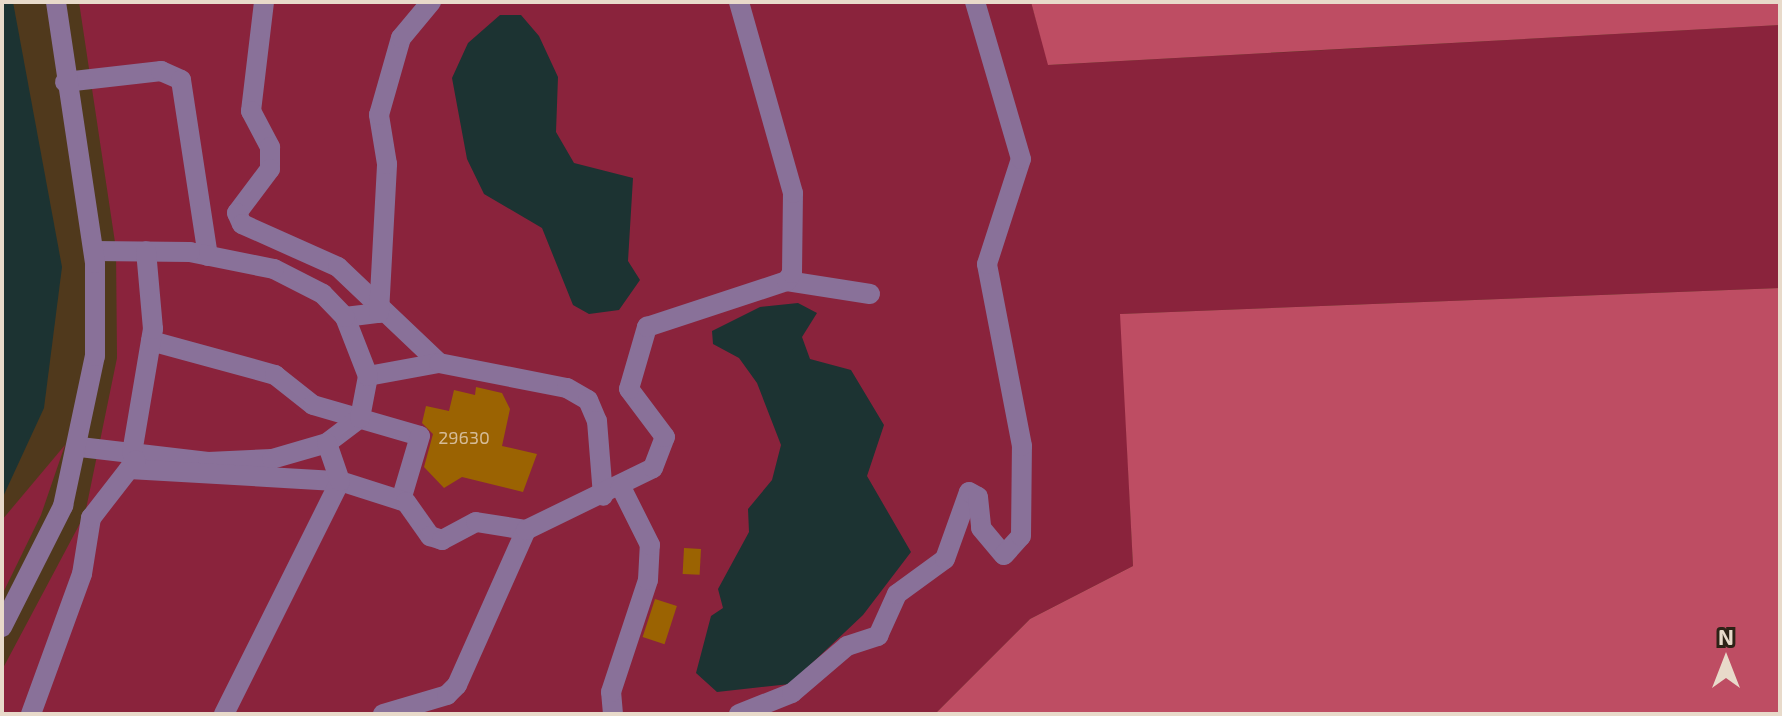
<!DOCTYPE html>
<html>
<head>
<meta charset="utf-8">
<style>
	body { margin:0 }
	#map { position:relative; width:1782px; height:716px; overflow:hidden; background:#50391c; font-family:"Exo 2",sans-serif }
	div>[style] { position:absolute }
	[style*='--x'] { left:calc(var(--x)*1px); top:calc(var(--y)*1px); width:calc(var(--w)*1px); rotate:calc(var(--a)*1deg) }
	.green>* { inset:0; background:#8a233c }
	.forest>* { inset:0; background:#be4d63 }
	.water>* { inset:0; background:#1c3332 }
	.building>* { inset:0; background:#9b6302; transform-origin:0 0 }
	.minor>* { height:20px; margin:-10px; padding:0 10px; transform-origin:10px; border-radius:10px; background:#897199 }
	span { translate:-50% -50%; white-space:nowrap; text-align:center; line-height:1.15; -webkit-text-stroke:6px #2d2216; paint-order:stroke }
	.number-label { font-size:18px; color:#d5bc98 }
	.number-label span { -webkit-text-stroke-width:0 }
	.frame { position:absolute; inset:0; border:4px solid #e8daca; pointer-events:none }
	.north { position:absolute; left:1686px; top:620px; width:80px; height:80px; -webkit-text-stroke:6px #2d2216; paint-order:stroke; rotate:0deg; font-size:22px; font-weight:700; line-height:32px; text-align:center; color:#e8daca }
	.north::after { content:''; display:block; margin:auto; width:28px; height:36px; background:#e8daca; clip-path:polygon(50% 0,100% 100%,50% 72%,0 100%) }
</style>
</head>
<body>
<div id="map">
	<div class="green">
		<div style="clip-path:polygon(79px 2px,1031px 2px,1049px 65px,1780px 25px,1780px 288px,1121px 314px,1133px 566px,1030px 619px,935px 714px,2px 714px,2px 670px,85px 514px,117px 358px,116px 249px)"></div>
		<div style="clip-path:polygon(65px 445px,41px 515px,2px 595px,2px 520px)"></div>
	</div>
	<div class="forest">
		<div style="clip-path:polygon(1031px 2px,1780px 2px,1780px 25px,1048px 65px)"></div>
		<div style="clip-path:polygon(1780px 288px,1780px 714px,935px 714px,1030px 619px,1133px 566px,1120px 314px)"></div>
	</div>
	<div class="water">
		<div style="clip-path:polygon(2px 2px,13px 2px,62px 267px,44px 408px,2px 499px)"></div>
		<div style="clip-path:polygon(500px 15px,521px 15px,539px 36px,558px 77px,556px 132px,574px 163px,633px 178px,628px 261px,640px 280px,619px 310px,589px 314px,573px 305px,542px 228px,484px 194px,467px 159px,452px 78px,468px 43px)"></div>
		<div style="clip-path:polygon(798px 303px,817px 313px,802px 337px,810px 359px,851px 370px,884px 425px,867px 476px,911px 552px,863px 615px,790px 684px,717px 692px,696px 673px,711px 616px,723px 608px,718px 589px,749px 532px,748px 509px,772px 480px,781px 445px,757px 383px,739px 358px,713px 344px,712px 331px,760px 307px)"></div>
	</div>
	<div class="building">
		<div style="clip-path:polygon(476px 387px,502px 393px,510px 409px,502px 446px,537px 454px,523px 492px,462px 477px,444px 488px,424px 467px,433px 434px,422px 423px,426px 406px,449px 411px,454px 390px,475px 395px)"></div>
		<div style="left:684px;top:548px;width:17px;height:26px;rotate:3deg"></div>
		<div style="left:655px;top:599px;width:23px;height:40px;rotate:18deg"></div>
	</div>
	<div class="minor">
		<div style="--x:264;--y:2;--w:110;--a:96.8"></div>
		<div style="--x:251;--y:111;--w:41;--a:62.2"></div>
		<div style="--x:270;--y:147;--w:22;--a:90"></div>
		<div style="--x:270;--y:169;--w:55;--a:126.9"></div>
		<div style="--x:237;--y:213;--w:12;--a:66"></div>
		<div style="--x:242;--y:224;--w:105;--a:24.1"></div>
		<div style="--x:338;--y:267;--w:139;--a:43.5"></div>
		<div style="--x:65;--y:82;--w:97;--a:-6.5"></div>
		<div style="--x:161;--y:71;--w:22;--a:24"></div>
		<div style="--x:181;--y:80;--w:178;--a:81.3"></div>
		<div style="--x:787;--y:281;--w:84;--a:8.9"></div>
		<div style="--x:345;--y:317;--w:34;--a:-7"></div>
		<div style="--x:379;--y:313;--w:149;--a:-86.9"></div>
		<div style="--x:387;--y:164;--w:50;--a:-99.3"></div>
		<div style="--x:379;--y:115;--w:80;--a:-74.1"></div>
		<div style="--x:401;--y:38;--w:47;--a:-50.2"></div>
		<div style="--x:151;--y:341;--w:129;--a:15.3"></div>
		<div style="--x:275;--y:375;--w:48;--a:38.3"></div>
		<div style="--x:313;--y:405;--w:111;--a:16.2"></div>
		<div style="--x:420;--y:436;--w:67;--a:106.5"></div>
		<div style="--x:368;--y:376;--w:72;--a:-10.4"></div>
		<div style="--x:439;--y:363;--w:130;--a:11.1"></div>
		<div style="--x:567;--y:388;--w:24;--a:30"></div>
		<div style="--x:588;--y:400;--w:23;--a:67"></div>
		<div style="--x:597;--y:421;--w:75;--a:85.4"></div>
		<div style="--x:80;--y:447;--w:129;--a:6.7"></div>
		<div style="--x:208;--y:462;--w:64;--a:-2.7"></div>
		<div style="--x:272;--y:459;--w:57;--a:-16.2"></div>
		<div style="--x:327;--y:443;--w:41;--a:-37.1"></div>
		<div style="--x:360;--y:418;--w:43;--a:-79.2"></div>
		<div style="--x:368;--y:376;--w:63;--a:-111.3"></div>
		<div style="--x:345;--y:317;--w:32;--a:-134"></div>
		<div style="--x:323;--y:294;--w:55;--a:-153"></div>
		<div style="--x:274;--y:269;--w:86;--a:-168.6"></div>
		<div style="--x:190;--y:252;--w:96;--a:-179.4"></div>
		<div style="--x:132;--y:453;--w:126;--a:-80.4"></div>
		<div style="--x:153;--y:329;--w:78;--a:-95.1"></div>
		<div style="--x:129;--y:469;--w:211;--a:3.3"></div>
		<div style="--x:340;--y:481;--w:69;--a:17.7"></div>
		<div style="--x:406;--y:502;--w:42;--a:54.8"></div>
		<div style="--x:430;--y:536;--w:13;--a:18"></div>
		<div style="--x:442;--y:540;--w:38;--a:-28"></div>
		<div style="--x:476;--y:522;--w:51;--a:9.1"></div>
		<div style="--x:2;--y:627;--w:136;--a:-63.2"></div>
		<div style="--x:63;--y:506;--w:153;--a:-78"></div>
		<div style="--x:95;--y:356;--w:93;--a:-90"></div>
		<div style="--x:95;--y:263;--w:264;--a:-98.5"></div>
		<div style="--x:31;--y:714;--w:149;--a:-70"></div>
		<div style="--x:82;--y:574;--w:57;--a:-80.9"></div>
		<div style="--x:91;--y:518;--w:73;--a:-52.2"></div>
		<div style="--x:224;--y:714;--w:260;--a:-63.5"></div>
		<div style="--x:340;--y:481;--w:40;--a:-108.9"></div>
		<div style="--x:383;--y:714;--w:67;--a:-16.5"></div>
		<div style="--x:447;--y:695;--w:14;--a:-45"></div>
		<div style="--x:457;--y:685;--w:170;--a:-66"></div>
		<div style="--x:526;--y:530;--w:141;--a:-26"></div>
		<div style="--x:653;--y:468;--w:33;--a:-69"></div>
		<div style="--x:665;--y:437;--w:60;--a:-126.9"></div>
		<div style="--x:629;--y:389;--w:65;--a:-73.8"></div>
		<div style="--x:647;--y:327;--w:147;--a:-18.2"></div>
		<div style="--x:787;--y:281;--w:9;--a:-58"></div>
		<div style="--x:792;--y:273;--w:80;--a:-89.3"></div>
		<div style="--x:793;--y:193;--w:198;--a:-105.8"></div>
		<div style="--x:613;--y:714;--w:22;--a:-95"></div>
		<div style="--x:611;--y:692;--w:118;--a:-71.7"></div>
		<div style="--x:648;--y:580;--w:35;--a:-87"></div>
		<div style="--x:650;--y:545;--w:65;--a:-116.6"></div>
		<div style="--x:739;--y:714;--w:57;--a:-21.6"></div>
		<div style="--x:792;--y:693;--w:72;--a:-40.5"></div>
		<div style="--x:847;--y:646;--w:33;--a:-18"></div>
		<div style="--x:878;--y:636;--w:46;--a:-65.7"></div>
		<div style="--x:897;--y:594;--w:59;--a:-36.1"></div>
		<div style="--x:945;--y:559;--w:71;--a:-70.3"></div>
		<div style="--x:969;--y:492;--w:10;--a:29"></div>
		<div style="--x:978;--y:497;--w:31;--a:84"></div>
		<div style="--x:981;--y:528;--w:35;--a:50"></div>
		<div style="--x:1004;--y:555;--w:25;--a:-48"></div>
		<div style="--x:1021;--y:536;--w:90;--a:-89.4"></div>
		<div style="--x:1022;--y:446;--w:185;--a:-100.9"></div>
		<div style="--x:987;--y:264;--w:110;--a:-72.1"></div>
		<div style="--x:1021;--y:159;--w:164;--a:-106.3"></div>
	</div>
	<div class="number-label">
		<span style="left:464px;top:437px">29630</span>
	</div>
	<div class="frame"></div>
	<div class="north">N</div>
</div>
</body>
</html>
